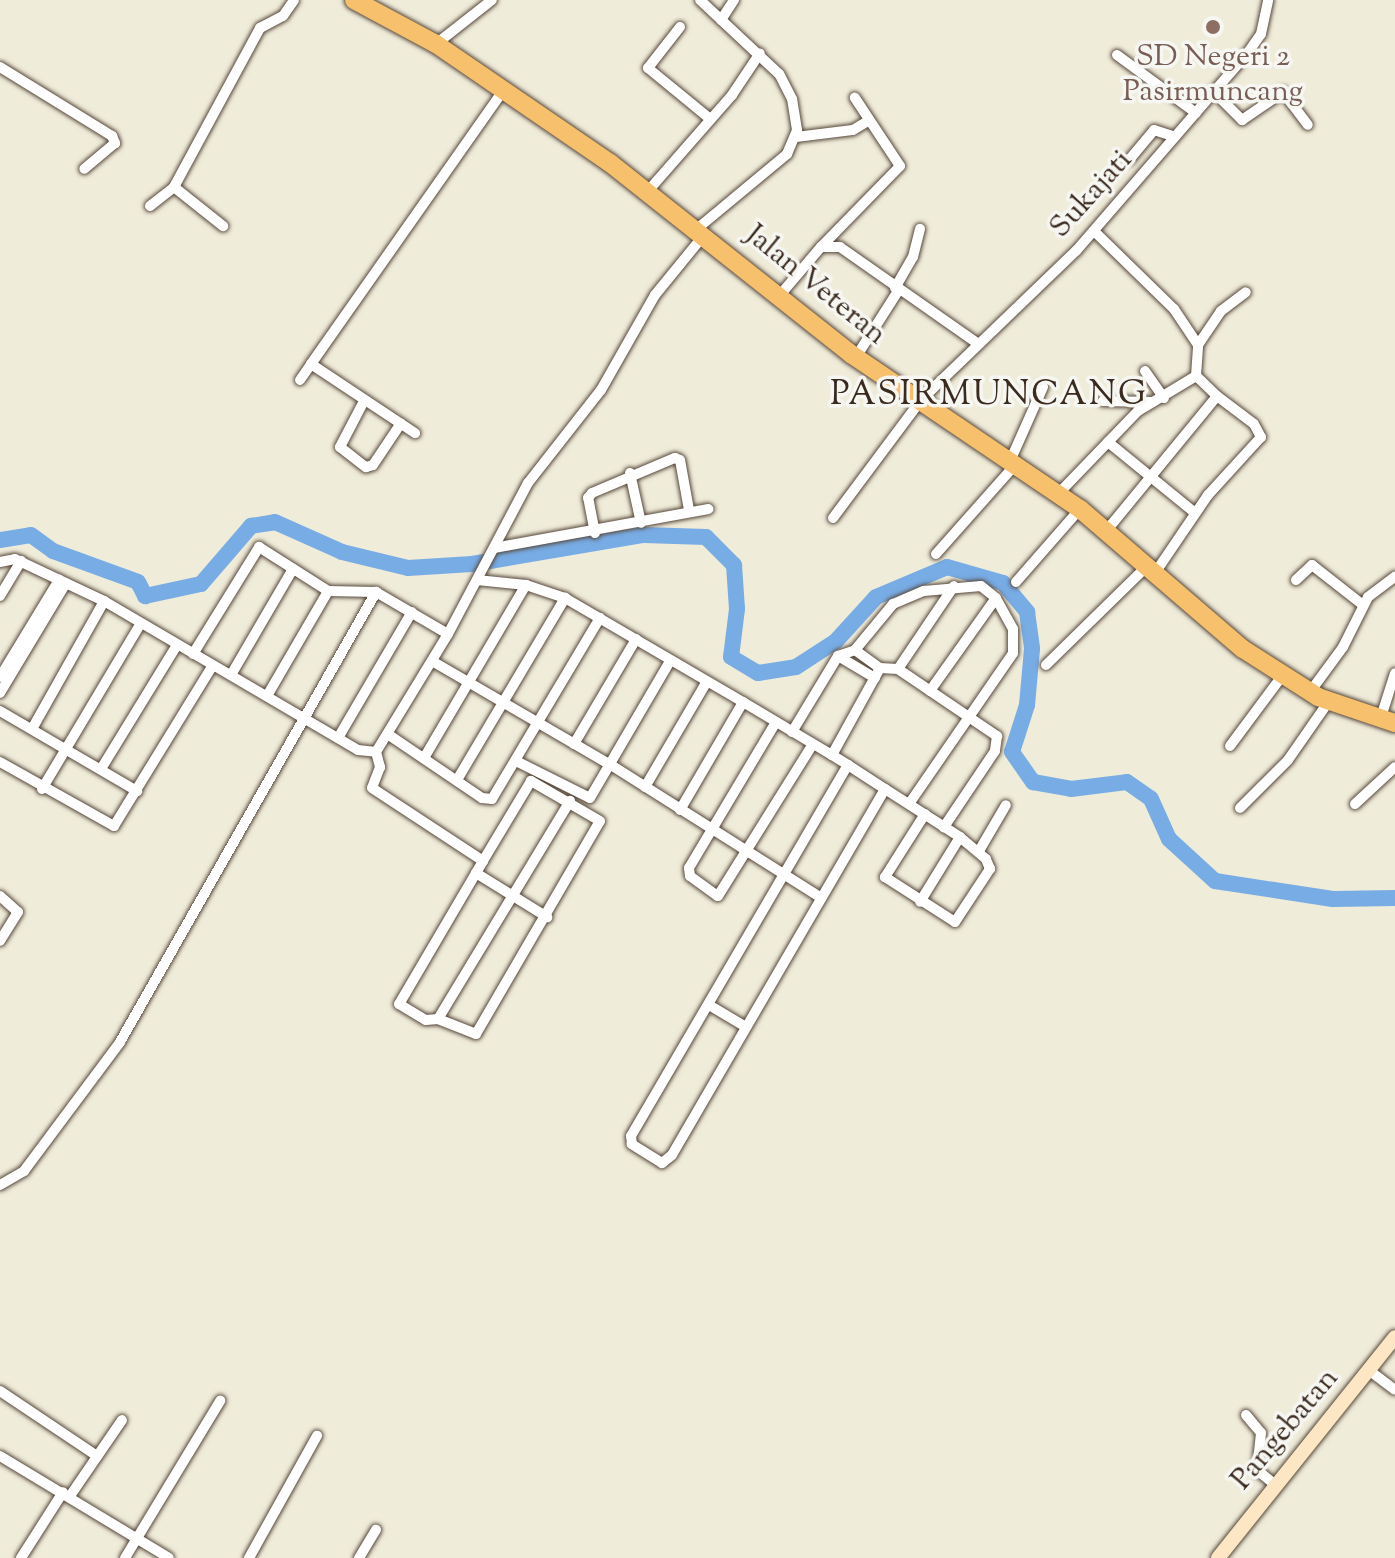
<!DOCTYPE html>
<html>
<head>
<meta charset="utf-8">
<style>
	body { margin:0 }
	#map { position:relative; width:1395px; height:1558px; overflow:hidden; background:#f0ecda; font-family:"Sorts Mill Goudy",serif }
	div>[style] { position:absolute }
	[style*='--x'] { left:calc(var(--x)*1px); top:calc(var(--y)*1px); width:calc(var(--w)*1px); rotate:calc(var(--a)*1deg) }
	.river>* { height:16px; margin:-8px; padding:0 8px; transform-origin:8px; border-radius:8px; background:#78ace5 }
	.roads { filter:drop-shadow(0 0 2px #56473a) drop-shadow(0 0 2px #56473a) }
	.street>* { height:10px; margin:-5px; padding:0 5px; transform-origin:5px; border-radius:5px; background:#fff }
	.secondary>* { height:14px; margin:-7px; padding:0 7px; transform-origin:7px; border-radius:7px; background:#fce6c4 }
	.highway>* { height:18px; margin:-9px; padding:0 9px; transform-origin:9px; border-radius:9px; background:#f7c06c }
	.dots>* { width:22px; height:22px; translate:-50% -50%; box-sizing:border-box; border:4px solid #f6f6f2; border-radius:50% }
	span { translate:-50% -50%; white-space:nowrap; text-align:center; line-height:1.15; -webkit-text-stroke:7px #f6f6f2; paint-order:stroke }
	.education-label { font-size:30px; color:#785e54 }
	.street-label { font-size:30px; color:#3b2a1e }
	.quarter-label { font-size:34px; color:#3b2a1e; letter-spacing:2px }
</style>
</head>
<body>
<div id="map">
	<div class="river">
		<div style="--x:0;--y:540;--w:31;--a:-9"></div>
		<div style="--x:31;--y:535;--w:27;--a:36"></div>
		<div style="--x:53;--y:551;--w:90;--a:20"></div>
		<div style="--x:138;--y:582;--w:16;--a:63"></div>
		<div style="--x:145;--y:596;--w:57;--a:-12.1"></div>
		<div style="--x:201;--y:584;--w:77;--a:-49.2"></div>
		<div style="--x:251;--y:526;--w:24;--a:-9"></div>
		<div style="--x:275;--y:522;--w:73;--a:24.1"></div>
		<div style="--x:342;--y:552;--w:68;--a:13.6"></div>
		<div style="--x:408;--y:568;--w:64;--a:-3.6"></div>
		<div style="--x:472;--y:564;--w:174;--a:-9.6"></div>
		<div style="--x:644;--y:535;--w:62;--a:1.8"></div>
		<div style="--x:706;--y:537;--w:40;--a:45"></div>
		<div style="--x:734;--y:565;--w:44;--a:86.1"></div>
		<div style="--x:737;--y:609;--w:48;--a:97.1"></div>
		<div style="--x:731;--y:657;--w:31;--a:31"></div>
		<div style="--x:758;--y:673;--w:38;--a:-9"></div>
		<div style="--x:796;--y:667;--w:48;--a:-33"></div>
		<div style="--x:836;--y:641;--w:59;--a:-47.7"></div>
		<div style="--x:876;--y:597;--w:77;--a:-22.9"></div>
		<div style="--x:947;--y:567;--w:58;--a:15.9"></div>
		<div style="--x:1003;--y:583;--w:38;--a:50"></div>
		<div style="--x:1027;--y:612;--w:37;--a:82"></div>
		<div style="--x:1032;--y:649;--w:56;--a:95.1"></div>
		<div style="--x:1027;--y:705;--w:49;--a:107.7"></div>
		<div style="--x:1012;--y:752;--w:37;--a:55"></div>
		<div style="--x:1033;--y:782;--w:39;--a:10"></div>
		<div style="--x:1071;--y:789;--w:56;--a:-7.1"></div>
		<div style="--x:1127;--y:782;--w:29;--a:35"></div>
		<div style="--x:1151;--y:799;--w:44;--a:65.8"></div>
		<div style="--x:1169;--y:839;--w:62;--a:42.4"></div>
		<div style="--x:1215;--y:881;--w:119;--a:8.7"></div>
		<div style="--x:1333;--y:899;--w:62;--a:-0.9"></div>
	</div>
	<div class="roads">
		<div class="street">
			<div style="--x:721;--y:20;--w:24;--a:-57"></div>
			<div style="--x:680;--y:27;--w:52;--a:128"></div>
			<div style="--x:648;--y:68;--w:79;--a:39.3"></div>
			<div style="--x:436;--y:44;--w:71;--a:-38.2"></div>
			<div style="--x:1117;--y:55;--w:98;--a:36.3"></div>
			<div style="--x:0;--y:67;--w:132;--a:31.6"></div>
			<div style="--x:112;--y:136;--w:8;--a:67"></div>
			<div style="--x:115;--y:143;--w:40;--a:140"></div>
			<div style="--x:1214;--y:92;--w:40;--a:45"></div>
			<div style="--x:1242;--y:120;--w:50;--a:-34.3"></div>
			<div style="--x:1283;--y:92;--w:41;--a:52.9"></div>
			<div style="--x:796;--y:137;--w:57;--a:-7"></div>
			<div style="--x:853;--y:130;--w:17;--a:-31"></div>
			<div style="--x:1129;--y:160;--w:39;--a:-50"></div>
			<div style="--x:1154;--y:130;--w:22;--a:18"></div>
			<div style="--x:174;--y:187;--w:63;--a:38.5"></div>
			<div style="--x:648;--y:191;--w:128;--a:-48.8"></div>
			<div style="--x:732;--y:95;--w:50;--a:-56.3"></div>
			<div style="--x:150;--y:206;--w:31;--a:-38"></div>
			<div style="--x:174;--y:187;--w:181;--a:-61.6"></div>
			<div style="--x:260;--y:28;--w:26;--a:-28"></div>
			<div style="--x:283;--y:16;--w:19;--a:-55"></div>
			<div style="--x:698;--y:228;--w:116;--a:-39.7"></div>
			<div style="--x:787;--y:154;--w:26;--a:-67"></div>
			<div style="--x:797;--y:130;--w:31;--a:-99"></div>
			<div style="--x:792;--y:99;--w:28;--a:-117"></div>
			<div style="--x:779;--y:74;--w:108;--a:-136.9"></div>
			<div style="--x:1094;--y:231;--w:112;--a:44.3"></div>
			<div style="--x:1174;--y:309;--w:43;--a:56.3"></div>
			<div style="--x:821;--y:247;--w:113;--a:-45.7"></div>
			<div style="--x:900;--y:166;--w:82;--a:-123.5"></div>
			<div style="--x:895;--y:288;--w:36;--a:-60"></div>
			<div style="--x:913;--y:257;--w:29;--a:-76"></div>
			<div style="--x:780;--y:295;--w:63;--a:-49.5"></div>
			<div style="--x:821;--y:247;--w:19;--a:0"></div>
			<div style="--x:840;--y:247;--w:167;--a:35"></div>
			<div style="--x:856;--y:357;--w:78;--a:-57.5"></div>
			<div style="--x:311;--y:364;--w:336;--a:-54.9"></div>
			<div style="--x:1145;--y:371;--w:33;--a:55"></div>
			<div style="--x:300;--y:380;--w:19;--a:-55"></div>
			<div style="--x:311;--y:364;--w:125;--a:33.6"></div>
			<div style="--x:1217;--y:396;--w:29;--a:-136"></div>
			<div style="--x:1196;--y:376;--w:31;--a:-86"></div>
			<div style="--x:1198;--y:345;--w:41;--a:-55.9"></div>
			<div style="--x:1221;--y:311;--w:31;--a:-37"></div>
			<div style="--x:364;--y:401;--w:52;--a:117.6"></div>
			<div style="--x:340;--y:447;--w:33;--a:38"></div>
			<div style="--x:366;--y:467;--w:7;--a:-16"></div>
			<div style="--x:373;--y:465;--w:50;--a:-56.3"></div>
			<div style="--x:1103;--y:401;--w:50;--a:1.1"></div>
			<div style="--x:1108;--y:442;--w:112;--a:39.2"></div>
			<div style="--x:1011;--y:459;--w:79;--a:-66"></div>
			<div style="--x:630;--y:473;--w:51;--a:77.6"></div>
			<div style="--x:1059;--y:493;--w:114;--a:-46.1"></div>
			<div style="--x:1138;--y:411;--w:68;--a:-31.1"></div>
			<div style="--x:833;--y:518;--w:147;--a:-53.3"></div>
			<div style="--x:921;--y:400;--w:215;--a:-43.9"></div>
			<div style="--x:1076;--y:251;--w:264;--a:-49.1"></div>
			<div style="--x:1249;--y:51;--w:21;--a:-55"></div>
			<div style="--x:1261;--y:34;--w:35;--a:-78"></div>
			<div style="--x:1107;--y:530;--w:173;--a:-50.6"></div>
			<div style="--x:1217;--y:396;--w:46;--a:37.1"></div>
			<div style="--x:1254;--y:424;--w:15;--a:62"></div>
			<div style="--x:1261;--y:437;--w:79;--a:132.4"></div>
			<div style="--x:1208;--y:495;--w:94;--a:124.2"></div>
			<div style="--x:595;--y:533;--w:36;--a:-101"></div>
			<div style="--x:588;--y:498;--w:6;--a:-51"></div>
			<div style="--x:592;--y:493;--w:90;--a:-22.9"></div>
			<div style="--x:675;--y:458;--w:5;--a:22"></div>
			<div style="--x:680;--y:460;--w:51;--a:79.8"></div>
			<div style="--x:494;--y:548;--w:218;--a:-10.3"></div>
			<div style="--x:936;--y:554;--w:120;--a:-48.4"></div>
			<div style="--x:0;--y:562;--w:15;--a:-11"></div>
			<div style="--x:15;--y:559;--w:98;--a:25.3"></div>
			<div style="--x:104;--y:601;--w:294;--a:30.4"></div>
			<div style="--x:358;--y:750;--w:18;--a:6"></div>
			<div style="--x:376;--y:752;--w:138;--a:-58.6"></div>
			<div style="--x:448;--y:634;--w:171;--a:-62.1"></div>
			<div style="--x:528;--y:483;--w:118;--a:-51.9"></div>
			<div style="--x:601;--y:390;--w:109;--a:-60.4"></div>
			<div style="--x:655;--y:295;--w:77;--a:-50.8"></div>
			<div style="--x:477;--y:580;--w:49;--a:5.8"></div>
			<div style="--x:526;--y:585;--w:41;--a:18.4"></div>
			<div style="--x:565;--y:598;--w:206;--a:30.3"></div>
			<div style="--x:743;--y:702;--w:104;--a:30.8"></div>
			<div style="--x:832;--y:755;--w:19;--a:32"></div>
			<div style="--x:848;--y:765;--w:44;--a:33"></div>
			<div style="--x:885;--y:789;--w:423;--a:120.2"></div>
			<div style="--x:672;--y:1155;--w:13;--a:141"></div>
			<div style="--x:662;--y:1163;--w:36;--a:-148"></div>
			<div style="--x:632;--y:1144;--w:8;--a:-97"></div>
			<div style="--x:631;--y:1136;--w:430;--a:-59.7"></div>
			<div style="--x:1296;--y:580;--w:22;--a:-43"></div>
			<div style="--x:1312;--y:565;--w:65;--a:38.1"></div>
			<div style="--x:1016;--y:582;--w:97;--a:-48.8"></div>
			<div style="--x:0;--y:596;--w:41;--a:-59"></div>
			<div style="--x:855;--y:650;--w:31;--a:36"></div>
			<div style="--x:193;--y:654;--w:126;--a:-58.3"></div>
			<div style="--x:259;--y:547;--w:82;--a:32.5"></div>
			<div style="--x:328;--y:591;--w:48;--a:1.2"></div>
			<div style="--x:376;--y:592;--w:83;--a:30.3"></div>
			<div style="--x:838;--y:656;--w:43;--a:30.7"></div>
			<div style="--x:432;--y:661;--w:207;--a:30.2"></div>
			<div style="--x:611;--y:765;--w:249;--a:32.3"></div>
			<div style="--x:1046;--y:665;--w:141;--a:-44.4"></div>
			<div style="--x:898;--y:669;--w:100;--a:-56"></div>
			<div style="--x:231;--y:675;--w:123;--a:-59.7"></div>
			<div style="--x:0;--y:677;--w:114;--a:-58.7"></div>
			<div style="--x:1310;--y:692;--w:56;--a:-53.7"></div>
			<div style="--x:1343;--y:647;--w:56;--a:-63.4"></div>
			<div style="--x:1368;--y:597;--w:34;--a:-37"></div>
			<div style="--x:0;--y:693;--w:128;--a:-59"></div>
			<div style="--x:267;--y:696;--w:121;--a:-59.8"></div>
			<div style="--x:0;--y:711;--w:159;--a:30.3"></div>
			<div style="--x:1381;--y:717;--w:46;--a:-72.3"></div>
			<div style="--x:776;--y:722;--w:170;--a:120.8"></div>
			<div style="--x:689;--y:868;--w:8;--a:83"></div>
			<div style="--x:690;--y:876;--w:34;--a:36"></div>
			<div style="--x:718;--y:896;--w:179;--a:-58"></div>
			<div style="--x:32;--y:729;--w:147;--a:-60.6"></div>
			<div style="--x:792;--y:732;--w:89;--a:-58.8"></div>
			<div style="--x:838;--y:656;--w:18;--a:-19"></div>
			<div style="--x:855;--y:650;--w:60;--a:-50.4"></div>
			<div style="--x:893;--y:604;--w:34;--a:-23"></div>
			<div style="--x:924;--y:591;--w:57;--a:-5"></div>
			<div style="--x:981;--y:586;--w:19;--a:39"></div>
			<div style="--x:996;--y:598;--w:114;--a:125.4"></div>
			<div style="--x:389;--y:735;--w:112;--a:34.1"></div>
			<div style="--x:482;--y:798;--w:10;--a:6"></div>
			<div style="--x:492;--y:799;--w:211;--a:-59.2"></div>
			<div style="--x:338;--y:738;--w:146;--a:-59.6"></div>
			<div style="--x:574;--y:744;--w:122;--a:-59.4"></div>
			<div style="--x:1230;--y:746;--w:87;--a:-53.4"></div>
			<div style="--x:376;--y:752;--w:16;--a:75"></div>
			<div style="--x:380;--y:767;--w:22;--a:111"></div>
			<div style="--x:372;--y:788;--w:133;--a:33.3"></div>
			<div style="--x:483;--y:861;--w:14;--a:120"></div>
			<div style="--x:476;--y:873;--w:84;--a:31.8"></div>
			<div style="--x:832;--y:755;--w:99;--a:-61.1"></div>
			<div style="--x:880;--y:668;--w:18;--a:3"></div>
			<div style="--x:898;--y:669;--w:120;--a:34.1"></div>
			<div style="--x:997;--y:736;--w:15;--a:98"></div>
			<div style="--x:995;--y:751;--w:92;--a:123.9"></div>
			<div style="--x:424;--y:758;--w:201;--a:-59.5"></div>
			<div style="--x:0;--y:762;--w:131;--a:29.3"></div>
			<div style="--x:114;--y:826;--w:187;--a:-58.4"></div>
			<div style="--x:518;--y:762;--w:80;--a:26.6"></div>
			<div style="--x:590;--y:798;--w:159;--a:-59.7"></div>
			<div style="--x:101;--y:769;--w:145;--a:-58.5"></div>
			<div style="--x:457;--y:780;--w:212;--a:-59.3"></div>
			<div style="--x:645;--y:787;--w:121;--a:-59.6"></div>
			<div style="--x:42;--y:789;--w:193;--a:-59.2"></div>
			<div style="--x:885;--y:789;--w:89;--a:32.6"></div>
			<div style="--x:960;--y:837;--w:76;--a:121.6"></div>
			<div style="--x:909;--y:804;--w:183;--a:-55.4"></div>
			<div style="--x:1013;--y:653;--w:24;--a:-90"></div>
			<div style="--x:1013;--y:629;--w:35;--a:-119"></div>
			<div style="--x:1355;--y:804;--w:54;--a:-42.8"></div>
			<div style="--x:1240;--y:808;--w:68;--a:-45"></div>
			<div style="--x:1288;--y:760;--w:72;--a:-55.2"></div>
			<div style="--x:680;--y:810;--w:125;--a:-59.7"></div>
			<div style="--x:925;--y:814;--w:75;--a:122.4"></div>
			<div style="--x:885;--y:877;--w:83;--a:32.7"></div>
			<div style="--x:955;--y:922;--w:64;--a:-56.6"></div>
			<div style="--x:990;--y:869;--w:11;--a:-112"></div>
			<div style="--x:986;--y:859;--w:34;--a:-140"></div>
			<div style="--x:979;--y:851;--w:53;--a:-59.6"></div>
			<div style="--x:476;--y:873;--w:152;--a:120.4"></div>
			<div style="--x:399;--y:1004;--w:31;--a:31"></div>
			<div style="--x:426;--y:1020;--w:12;--a:-5"></div>
			<div style="--x:438;--y:1019;--w:41;--a:21.5"></div>
			<div style="--x:476;--y:1034;--w:246;--a:-59.8"></div>
			<div style="--x:600;--y:821;--w:80;--a:-149.9"></div>
			<div style="--x:531;--y:781;--w:93;--a:121"></div>
			<div style="--x:0;--y:896;--w:24;--a:42"></div>
			<div style="--x:18;--y:912;--w:34;--a:122"></div>
			<div style="--x:709;--y:1005;--w:43;--a:30.7"></div>
			<div style="--x:438;--y:1019;--w:255;--a:-58.8"></div>
			<div style="--x:0;--y:1185;--w:28;--a:-30"></div>
			<div style="--x:24;--y:1171;--w:161;--a:-53.3"></div>
			<div style="--x:120;--y:1042;--w:518;--a:-60.36"></div>
			<div style="--x:1370;--y:1371;--w:31;--a:37"></div>
			<div style="--x:0;--y:1391;--w:117;--a:33.8"></div>
			<div style="--x:1246;--y:1415;--w:23;--a:50"></div>
			<div style="--x:1261;--y:1433;--w:37;--a:96"></div>
			<div style="--x:1257;--y:1470;--w:22;--a:39"></div>
			<div style="--x:0;--y:1456;--w:197;--a:31.1"></div>
			<div style="--x:70;--y:1496;--w:92;--a:-55.6"></div>
			<div style="--x:21;--y:1558;--w:78;--a:-57.5"></div>
			<div style="--x:125;--y:1558;--w:184;--a:-58.8"></div>
			<div style="--x:249;--y:1558;--w:140;--a:-60.9"></div>
			<div style="--x:359;--y:1558;--w:33;--a:-59"></div>
		</div>
		<div class="secondary">
			<div style="--x:1218;--y:1558;--w:283;--a:-51.3"></div>
		</div>
		<div class="highway">
			<div style="--x:354;--y:0;--w:93;--a:28.2"></div>
			<div style="--x:436;--y:44;--w:211;--a:34.4"></div>
			<div style="--x:610;--y:163;--w:308;--a:38.4"></div>
			<div style="--x:851;--y:354;--w:277;--a:34.1"></div>
			<div style="--x:1080;--y:509;--w:215;--a:40.7"></div>
			<div style="--x:1243;--y:649;--w:89;--a:32.6"></div>
			<div style="--x:1318;--y:697;--w:81;--a:18.7"></div>
		</div>
	</div>
	<div class="dots">
		<div style="left:1213px;top:27px;background:#8d6e63"></div>
	</div>
	<div class="education-label">
		<span style="left:1213px;top:75px">SD Negeri 2<br>Pasirmuncang</span>
	</div>
	<div class="street-label">
		<span style="left:1092px;top:195px;rotate:-48deg">Sukajati</span>
		<span style="left:815px;top:286px;rotate:39deg">Jalan Veteran</span>
		<span style="left:1286px;top:1430px;rotate:-50deg">Pangebatan</span>
	</div>
	<div class="quarter-label">
		<span style="left:989px;top:396px">PASIRMUNCANG</span>
	</div>
</div>
</body>
</html>
